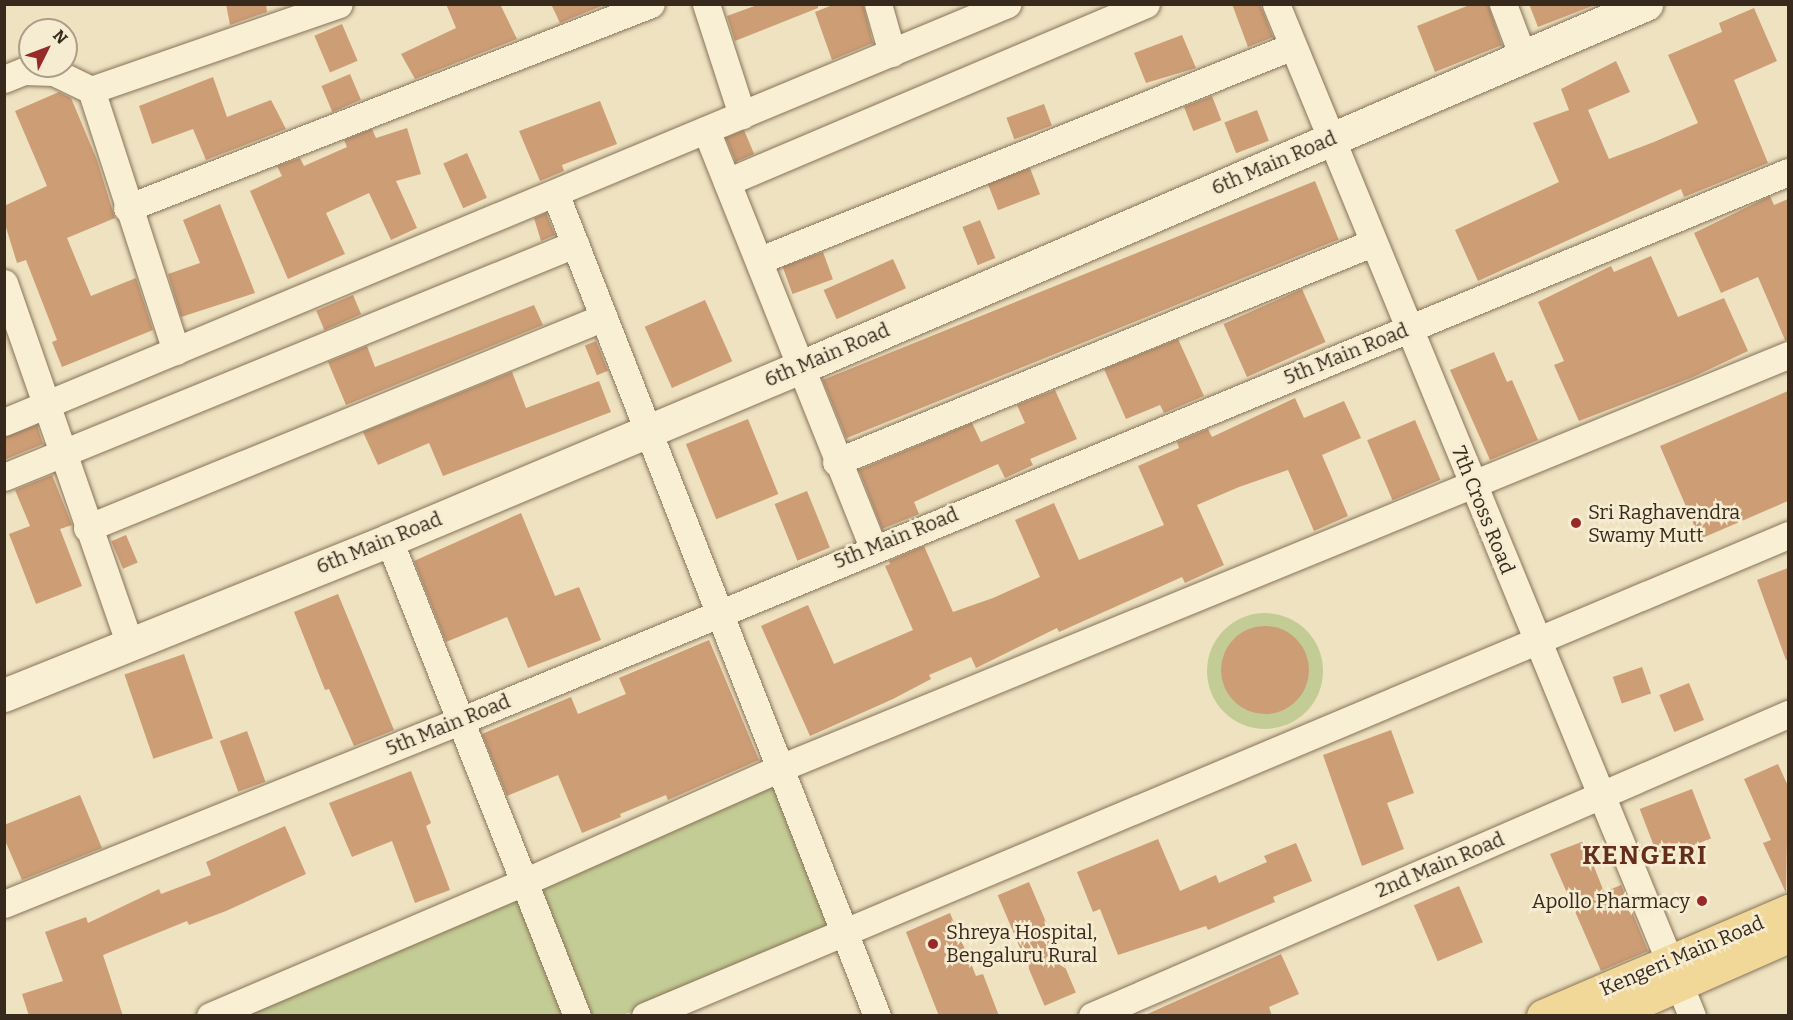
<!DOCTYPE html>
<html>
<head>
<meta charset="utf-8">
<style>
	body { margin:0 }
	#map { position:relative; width:1793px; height:1020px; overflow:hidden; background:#eee2c1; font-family:Bitter,serif }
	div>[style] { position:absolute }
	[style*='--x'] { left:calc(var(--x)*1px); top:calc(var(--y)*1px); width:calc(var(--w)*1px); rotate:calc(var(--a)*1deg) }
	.green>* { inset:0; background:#c4cc95 }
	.round { border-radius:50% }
	.building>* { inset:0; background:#cd9d76; transform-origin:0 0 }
	.roads { filter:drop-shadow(0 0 2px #887358) drop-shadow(0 0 2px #887358) }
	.minor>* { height:27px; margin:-13.5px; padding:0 13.5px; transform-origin:13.5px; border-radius:13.5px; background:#f9efd4 }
	.tertiary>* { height:33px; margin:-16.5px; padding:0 16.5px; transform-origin:16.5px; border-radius:16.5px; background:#f9efd4 }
	.primary>* { height:33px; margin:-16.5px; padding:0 16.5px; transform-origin:16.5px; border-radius:16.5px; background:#f2d898 }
	.dots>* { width:16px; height:16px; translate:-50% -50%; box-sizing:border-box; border:3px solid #f6ecd1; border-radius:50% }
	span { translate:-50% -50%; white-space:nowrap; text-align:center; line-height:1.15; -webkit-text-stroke:5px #f6ecd1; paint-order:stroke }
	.street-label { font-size:20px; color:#372a1d }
	.poi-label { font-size:20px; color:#372a1d }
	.left { translate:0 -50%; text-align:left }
	.right { translate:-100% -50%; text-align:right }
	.district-label { font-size:26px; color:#642d1c; font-weight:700; letter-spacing:1.5px }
	.frame { position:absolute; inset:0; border:6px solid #372a1d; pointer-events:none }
	.north { position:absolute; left:18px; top:18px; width:60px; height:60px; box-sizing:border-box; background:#f6ecd1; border:2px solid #aa9e89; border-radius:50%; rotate:48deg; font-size:16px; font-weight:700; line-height:24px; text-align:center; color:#372a1d }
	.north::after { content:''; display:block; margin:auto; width:21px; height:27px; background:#972a28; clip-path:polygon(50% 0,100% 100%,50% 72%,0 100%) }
</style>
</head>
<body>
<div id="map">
	<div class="green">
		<div class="round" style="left:1207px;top:613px;width:116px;height:116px"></div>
		<div style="clip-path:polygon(774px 782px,835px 925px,623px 1015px,588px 1015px,532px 886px)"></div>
		<div style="clip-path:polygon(519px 896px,569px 1016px,228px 1016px)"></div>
	</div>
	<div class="building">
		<div style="clip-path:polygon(226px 4px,266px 4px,267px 12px,230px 25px)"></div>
		<div style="clip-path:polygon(446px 4px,500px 4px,517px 39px,415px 79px,401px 54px,456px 28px)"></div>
		<div style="clip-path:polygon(551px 4px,606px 4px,560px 23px)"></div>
		<div style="clip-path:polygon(760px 4px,818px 4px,818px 8px,735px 41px,727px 16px)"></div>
		<div style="clip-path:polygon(835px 4px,863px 4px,873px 43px,832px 60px,815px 12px)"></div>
		<div style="clip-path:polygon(1232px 4px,1260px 4px,1273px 37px,1248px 47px)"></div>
		<div style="clip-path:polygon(1472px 4px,1488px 4px,1502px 45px,1435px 72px,1417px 26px)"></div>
		<div style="clip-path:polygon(1529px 4px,1592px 4px,1592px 6px,1538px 27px)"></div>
		<div style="clip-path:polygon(1754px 8px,1777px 61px,1734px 80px,1768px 163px,1684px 197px,1681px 189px,1478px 281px,1455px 230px,1559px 182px,1533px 123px,1569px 110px,1561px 89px,1616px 61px,1630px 92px,1588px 110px,1609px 159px,1654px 142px,1698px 123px,1668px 55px,1722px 32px,1719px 23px)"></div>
		<div style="left:342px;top:24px;width:40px;height:30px;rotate:67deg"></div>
		<div style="clip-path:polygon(1182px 35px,1196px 68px,1146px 83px,1134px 53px)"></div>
		<div style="left:350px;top:74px;width:28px;height:31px;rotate:67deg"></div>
		<div style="clip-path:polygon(213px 77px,227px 117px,271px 100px,286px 129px,206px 160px,193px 129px,152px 144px,139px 106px)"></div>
		<div style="clip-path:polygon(59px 92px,71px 98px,97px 160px,115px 218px,67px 238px,91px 296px,136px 278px,153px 330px,62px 367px,52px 342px,57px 340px,26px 260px,17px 263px,4px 221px,4px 206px,47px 186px,15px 111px)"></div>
		<div style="left:1212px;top:96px;width:26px;height:30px;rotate:69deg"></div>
		<div style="clip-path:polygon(600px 101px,617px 144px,562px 165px,564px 171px,540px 181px,519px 131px)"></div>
		<div style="left:1044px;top:104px;width:23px;height:40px;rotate:70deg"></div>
		<div style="left:1257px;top:110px;width:33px;height:35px;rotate:69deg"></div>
		<div style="clip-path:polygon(407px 128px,421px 174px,396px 181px,417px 228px,391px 240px,369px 193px,326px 213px,345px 254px,288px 279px,250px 191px,282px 176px,277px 166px,300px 158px,304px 166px,347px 147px,344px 140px,372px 129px,376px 138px)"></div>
		<div style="left:744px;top:130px;width:26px;height:20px;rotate:67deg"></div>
		<div style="left:467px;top:153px;width:49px;height:26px;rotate:66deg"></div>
		<div style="left:1030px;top:168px;width:28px;height:45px;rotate:69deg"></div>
		<div style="left:1315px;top:181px;width:63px;height:531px;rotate:68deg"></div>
		<div style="clip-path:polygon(1770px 196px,1774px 205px,1788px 199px,1788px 340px,1785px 340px,1758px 277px,1721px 293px,1694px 233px)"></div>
		<div style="clip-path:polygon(220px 204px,255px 293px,181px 317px,168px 274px,200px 263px,183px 220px)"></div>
		<div style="clip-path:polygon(546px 213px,555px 235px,541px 241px,534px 218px)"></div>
		<div style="left:980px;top:220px;width:41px;height:19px;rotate:68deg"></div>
		<div style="left:823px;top:252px;width:29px;height:43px;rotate:70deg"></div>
		<div style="clip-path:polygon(1651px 256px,1678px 317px,1724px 298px,1748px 351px,1693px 377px,1579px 421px,1554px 365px,1564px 361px,1538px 302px,1611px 266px,1614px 272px)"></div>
		<div style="left:893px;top:259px;width:32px;height:76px;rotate:66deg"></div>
		<div style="left:1302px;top:289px;width:58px;height:86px;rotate:66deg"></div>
		<div style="left:353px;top:295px;width:21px;height:40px;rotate:67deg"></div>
		<div style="left:705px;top:300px;width:67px;height:66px;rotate:66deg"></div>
		<div style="clip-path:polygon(534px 305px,543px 325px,346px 405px,328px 362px,367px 346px,375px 367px)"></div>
		<div style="clip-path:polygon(1178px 339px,1204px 396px,1164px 413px,1160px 405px,1126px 419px,1104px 369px)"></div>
		<div style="left:596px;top:341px;width:32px;height:12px;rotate:68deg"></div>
		<div style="clip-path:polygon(1494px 352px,1507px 382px,1512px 380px,1538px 440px,1490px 460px,1450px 370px)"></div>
		<div style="clip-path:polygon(512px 372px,526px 408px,599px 381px,611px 412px,443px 476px,429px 443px,378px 465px,363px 432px)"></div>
		<div style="clip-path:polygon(1055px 390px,1077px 439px,1030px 459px,1033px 465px,1005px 478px,998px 464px,951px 485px,914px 502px,919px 514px,882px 529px,859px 470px,972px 423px,981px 442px,1025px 423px,1017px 405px)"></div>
		<div style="clip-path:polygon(1788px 391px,1788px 501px,1700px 539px,1660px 446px)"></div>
		<div style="clip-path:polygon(1295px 398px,1304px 418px,1344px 401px,1361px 438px,1322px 455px,1348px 516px,1314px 531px,1288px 470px,1239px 487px,1197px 505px,1224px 565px,1185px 583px,1182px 577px,1059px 632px,1057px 628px,976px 668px,971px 657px,929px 675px,931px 679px,893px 699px,810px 736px,761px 626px,808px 605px,834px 664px,913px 630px,885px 566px,890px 564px,889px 561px,924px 546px,953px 612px,993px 598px,1040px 577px,1015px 520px,1054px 503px,1079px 560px,1164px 525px,1138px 466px,1179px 448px,1177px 442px,1208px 429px,1212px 437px)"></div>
		<div style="left:748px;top:419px;width:81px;height:67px;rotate:68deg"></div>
		<div style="left:1415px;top:420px;width:65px;height:52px;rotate:67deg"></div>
		<div style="clip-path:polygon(37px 425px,43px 444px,4px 460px,4px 437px)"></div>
		<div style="clip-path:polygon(52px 475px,72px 525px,60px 529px,82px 586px,36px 604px,9px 534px,30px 526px,15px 490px)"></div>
		<div style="left:807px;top:491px;width:61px;height:35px;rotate:68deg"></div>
		<div style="clip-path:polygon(521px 513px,555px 596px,579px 587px,601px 640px,528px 668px,507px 617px,446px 642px,414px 561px)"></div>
		<div style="left:126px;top:535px;width:30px;height:16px;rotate:67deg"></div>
		<div style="clip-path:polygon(1788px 568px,1788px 659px,1786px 660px,1757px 580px)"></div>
		<div style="clip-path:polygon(338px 594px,394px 730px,354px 746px,329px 689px,325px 690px,294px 612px)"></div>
		<div class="round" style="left:1221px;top:626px;width:88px;height:88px"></div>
		<div style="clip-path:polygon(709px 640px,759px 760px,668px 800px,666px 795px,620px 814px,621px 817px,582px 833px,558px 775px,507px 796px,482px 734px,571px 697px,578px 714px,626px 694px,619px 678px)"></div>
		<div style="left:184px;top:654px;width:89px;height:63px;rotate:71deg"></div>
		<div style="left:1642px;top:667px;width:28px;height:31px;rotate:71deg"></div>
		<div style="left:1689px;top:683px;width:40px;height:32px;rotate:68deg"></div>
		<div style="clip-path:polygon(1391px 730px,1414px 793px,1387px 803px,1404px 849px,1362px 866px,1323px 755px)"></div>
		<div style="left:247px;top:731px;width:54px;height:29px;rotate:70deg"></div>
		<div style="clip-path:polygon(1778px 764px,1788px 786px,1786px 893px,1763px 843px,1771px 840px,1744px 779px)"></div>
		<div style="clip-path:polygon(411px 771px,431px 823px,426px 826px,450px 890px,415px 903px,392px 841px,352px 857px,329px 803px)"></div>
		<div style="left:1692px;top:789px;width:53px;height:56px;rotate:69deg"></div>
		<div style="clip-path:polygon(80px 795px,102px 848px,22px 880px,4px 838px,4px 825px)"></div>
		<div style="clip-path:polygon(285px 826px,306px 874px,226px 911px,189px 925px,187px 921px,103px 955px,123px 1016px,29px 1016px,22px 994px,63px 981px,45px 932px,86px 917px,88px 923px,159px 889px,161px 894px,211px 875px,206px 862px)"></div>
		<div style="clip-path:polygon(1158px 839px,1180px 891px,1216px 875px,1219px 883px,1267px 862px,1264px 856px,1296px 843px,1312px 881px,1273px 897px,1275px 902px,1208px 930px,1206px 926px,1118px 955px,1100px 909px,1093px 912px,1077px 872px)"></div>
		<div style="clip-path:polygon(1584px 841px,1604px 892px,1621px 885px,1648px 951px,1601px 971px,1550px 854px)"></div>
		<div style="left:1029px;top:882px;width:120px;height:34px;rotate:67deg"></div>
		<div style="left:1459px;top:886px;width:61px;height:49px;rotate:67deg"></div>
		<div style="clip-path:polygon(950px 913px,976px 976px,983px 974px,999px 1016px,939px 1016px,906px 932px)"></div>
		<div style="clip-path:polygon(1281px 954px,1299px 994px,1269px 1007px,1272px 1016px,1143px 1016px)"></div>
	</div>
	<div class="roads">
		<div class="minor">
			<div style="--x:706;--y:4;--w:117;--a:72"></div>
			<div style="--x:878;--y:4;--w:51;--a:74.1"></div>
			<div style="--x:1276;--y:4;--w:1094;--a:67.65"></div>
			<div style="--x:1503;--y:4;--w:57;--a:69.3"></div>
			<div style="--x:4;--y:79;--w:22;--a:-22"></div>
			<div style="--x:24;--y:71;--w:30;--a:2"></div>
			<div style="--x:54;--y:72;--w:41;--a:25.9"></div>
			<div style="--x:706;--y:130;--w:450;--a:68.2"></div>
			<div style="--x:727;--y:182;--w:455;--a:-23"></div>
			<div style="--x:555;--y:193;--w:884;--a:68.63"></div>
			<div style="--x:127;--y:208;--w:562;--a:-21.27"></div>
			<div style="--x:760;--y:260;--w:574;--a:-21.88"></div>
			<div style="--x:4;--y:283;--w:382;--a:70.8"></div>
			<div style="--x:176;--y:351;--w:274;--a:-108"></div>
			<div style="--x:91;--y:90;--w:262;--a:-19.1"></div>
			<div style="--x:4;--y:422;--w:1087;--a:-22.62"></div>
			<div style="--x:836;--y:462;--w:579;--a:-22.22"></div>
			<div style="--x:4;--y:477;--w:617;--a:-22.2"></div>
			<div style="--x:87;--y:528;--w:558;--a:-22.2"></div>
			<div style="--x:389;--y:540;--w:512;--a:68.45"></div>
			<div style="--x:4;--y:904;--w:491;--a:-21.9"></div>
			<div style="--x:460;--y:721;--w:1437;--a:-22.46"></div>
			<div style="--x:210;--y:1016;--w:341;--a:-23.1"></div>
			<div style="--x:524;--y:882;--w:280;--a:-24"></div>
			<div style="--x:780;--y:768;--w:1089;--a:-22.28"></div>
			<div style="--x:645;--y:1016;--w:1240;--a:-22.82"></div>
			<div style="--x:1092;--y:1016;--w:759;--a:-23.46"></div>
		</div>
		<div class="tertiary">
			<div style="--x:4;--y:695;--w:415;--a:-21.9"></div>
			<div style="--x:389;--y:540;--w:447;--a:-22.8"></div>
			<div style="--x:801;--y:367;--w:920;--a:-23.25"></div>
		</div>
		<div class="primary">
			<div style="--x:1543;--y:1016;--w:267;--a:-23.2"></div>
			<div style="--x:1607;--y:1016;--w:198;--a:-23.8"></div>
		</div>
	</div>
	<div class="dots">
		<div style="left:1576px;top:523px;background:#972a28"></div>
		<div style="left:1702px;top:901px;background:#972a28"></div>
		<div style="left:933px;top:944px;background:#972a28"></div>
	</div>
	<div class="street-label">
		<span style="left:1274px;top:163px;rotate:-23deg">6th Main Road</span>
		<span style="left:1346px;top:354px;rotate:-22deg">5th Main Road</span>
		<span style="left:827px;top:355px;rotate:-23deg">6th Main Road</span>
		<span style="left:1483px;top:510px;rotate:68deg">7th Cross Road</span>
		<span style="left:896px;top:538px;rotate:-22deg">5th Main Road</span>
		<span style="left:379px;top:543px;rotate:-22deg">6th Main Road</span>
		<span style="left:448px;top:725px;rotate:-22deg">5th Main Road</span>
		<span style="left:1440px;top:865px;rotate:-23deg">2nd Main Road</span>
		<span style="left:1682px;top:956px;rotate:-23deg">Kengeri Main Road</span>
	</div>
	<div class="poi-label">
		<span class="left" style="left:1588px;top:524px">Sri Raghavendra<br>Swamy Mutt</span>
		<span class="right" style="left:1690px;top:901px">Apollo Pharmacy</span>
		<span class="left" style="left:946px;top:944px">Shreya Hospital,<br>Bengaluru Rural</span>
	</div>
	<div class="district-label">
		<span style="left:1645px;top:856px">KENGERI</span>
	</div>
	<div class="frame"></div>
	<div class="north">N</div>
</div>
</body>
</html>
